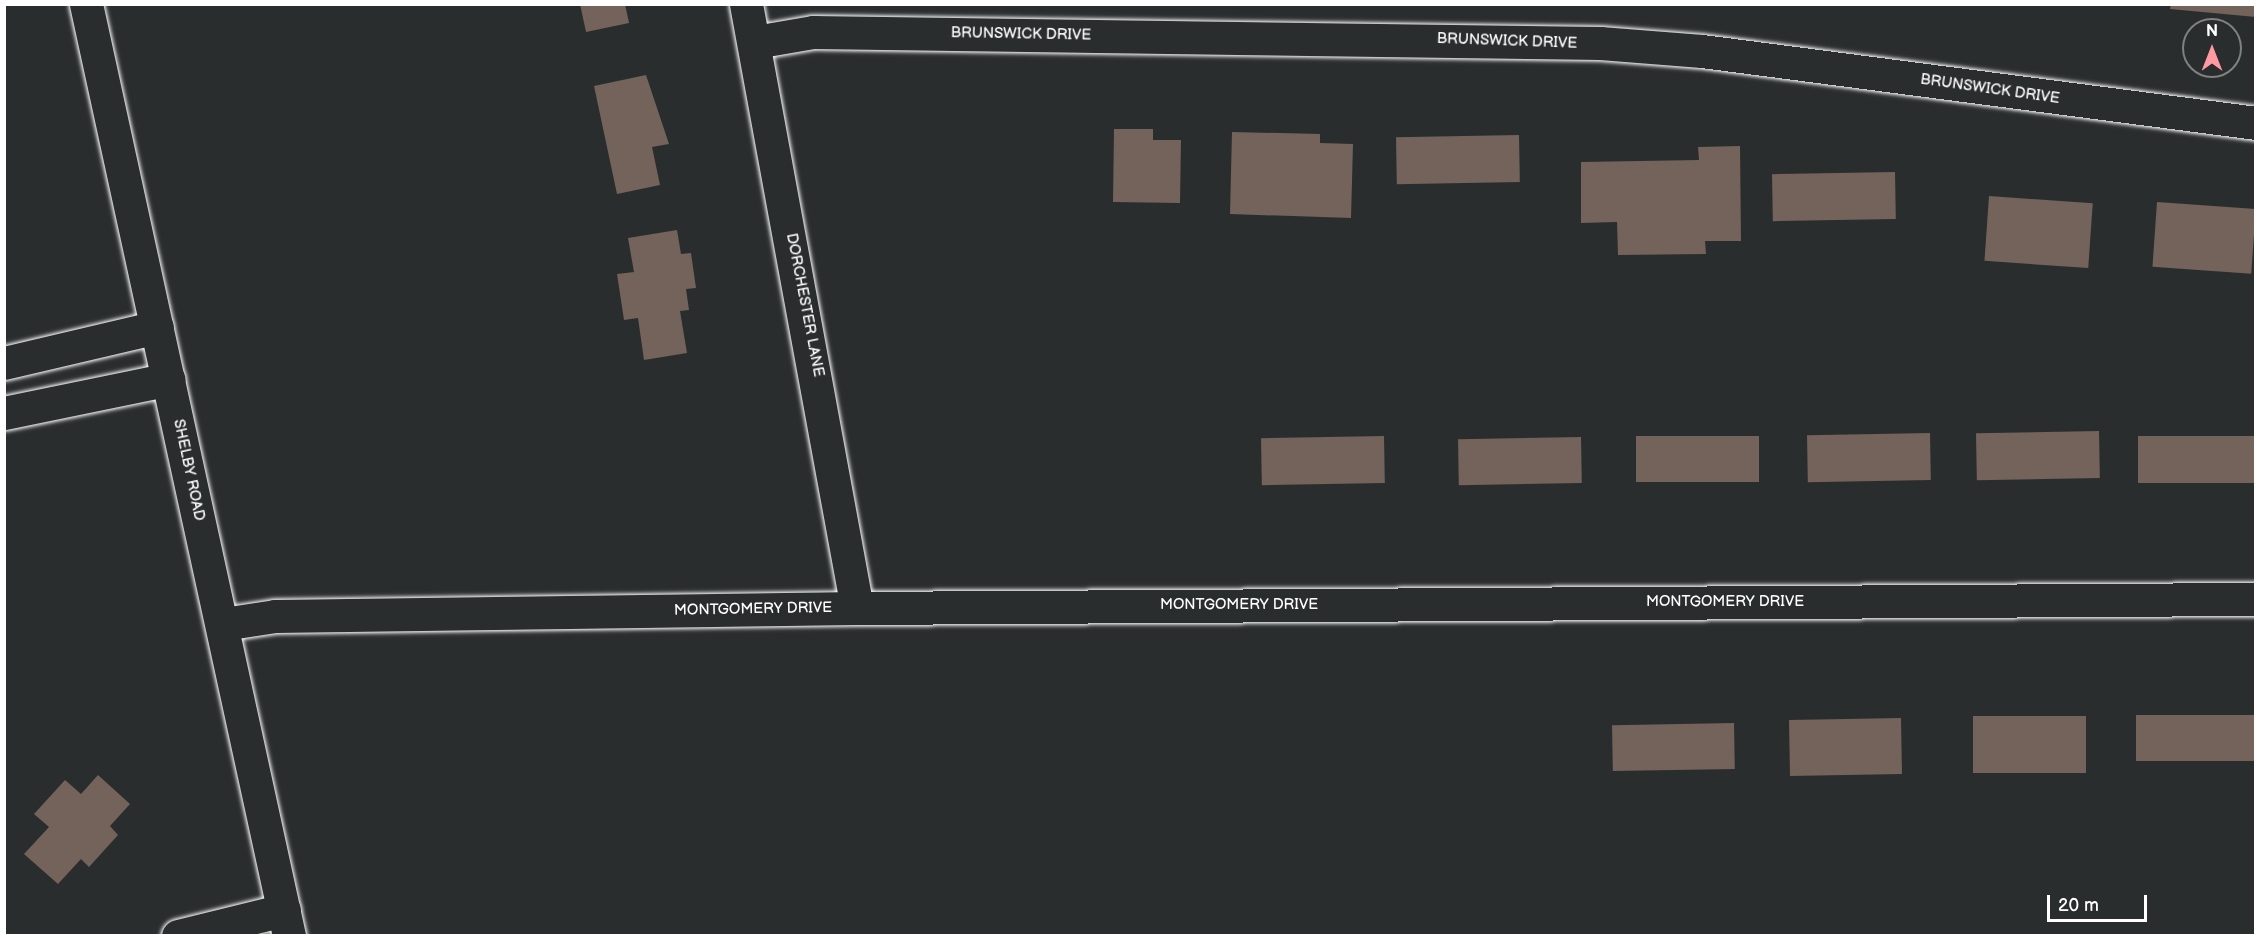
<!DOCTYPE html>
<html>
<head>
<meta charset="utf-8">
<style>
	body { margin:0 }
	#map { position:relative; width:2260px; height:940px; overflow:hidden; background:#2a2d2e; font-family:"Balsamiq Sans",sans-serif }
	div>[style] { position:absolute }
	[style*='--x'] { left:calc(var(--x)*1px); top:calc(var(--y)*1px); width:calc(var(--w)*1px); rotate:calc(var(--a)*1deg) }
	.building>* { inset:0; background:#73635a; transform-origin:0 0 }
	.roads { filter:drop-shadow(0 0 2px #fff) drop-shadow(0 0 2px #fff) }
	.minor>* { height:33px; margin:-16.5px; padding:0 16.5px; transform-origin:16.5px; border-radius:16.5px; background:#2a2d2e }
	.tertiary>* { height:33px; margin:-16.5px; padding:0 16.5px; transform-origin:16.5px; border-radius:16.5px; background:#2a2d2e }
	span { translate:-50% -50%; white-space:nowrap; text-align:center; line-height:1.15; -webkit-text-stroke:5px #2a2d2e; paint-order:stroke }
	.street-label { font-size:15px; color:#fff }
	.frame { position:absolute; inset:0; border:6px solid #fff; pointer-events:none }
	.north { position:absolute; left:2182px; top:18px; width:60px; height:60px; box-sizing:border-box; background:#2a2d2e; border:2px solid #7f8182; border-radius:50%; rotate:0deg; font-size:16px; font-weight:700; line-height:24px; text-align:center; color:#fff }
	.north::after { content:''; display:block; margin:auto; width:21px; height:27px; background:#ff9aa2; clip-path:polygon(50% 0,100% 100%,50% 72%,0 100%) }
	.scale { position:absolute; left:2047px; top:895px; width:100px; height:27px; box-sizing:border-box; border:3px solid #fff; border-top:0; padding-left:8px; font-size:18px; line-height:21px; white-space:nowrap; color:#fff; -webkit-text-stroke:4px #2a2d2e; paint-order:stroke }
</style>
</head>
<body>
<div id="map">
	<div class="building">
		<div style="clip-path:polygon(580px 4px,625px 4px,629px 23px,586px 32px)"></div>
		<div style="clip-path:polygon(2171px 4px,2256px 4px,2256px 17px,2170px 9px)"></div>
		<div style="clip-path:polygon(646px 75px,669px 144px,652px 147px,660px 185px,617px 194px,594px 86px)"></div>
		<div style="clip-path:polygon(1114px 129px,1153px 129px,1153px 140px,1181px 140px,1180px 203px,1113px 202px)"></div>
		<div style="clip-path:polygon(1232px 132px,1320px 134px,1320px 143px,1353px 144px,1351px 218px,1230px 214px)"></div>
		<div style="left:1519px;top:135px;width:47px;height:123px;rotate:89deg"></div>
		<div style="clip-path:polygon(1740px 146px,1741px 241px,1705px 241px,1706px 254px,1618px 255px,1617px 222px,1581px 223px,1581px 162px,1699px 160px,1698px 147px)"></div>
		<div style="left:1895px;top:172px;width:47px;height:123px;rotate:89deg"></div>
		<div style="left:1989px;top:196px;width:104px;height:65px;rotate:4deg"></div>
		<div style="left:2157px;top:202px;width:99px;height:65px;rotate:4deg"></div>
		<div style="clip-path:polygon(677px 230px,681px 254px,691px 253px,696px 288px,686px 289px,689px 310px,680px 311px,687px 353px,644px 360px,638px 318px,624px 320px,617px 274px,634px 272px,628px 238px)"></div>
		<div style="left:2099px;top:431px;width:47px;height:123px;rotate:89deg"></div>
		<div style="left:1930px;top:433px;width:47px;height:123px;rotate:89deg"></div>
		<div style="left:1384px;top:436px;width:47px;height:123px;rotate:89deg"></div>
		<div style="left:1759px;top:436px;width:46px;height:123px;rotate:90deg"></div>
		<div style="left:2256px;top:436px;width:47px;height:118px;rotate:90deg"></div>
		<div style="left:1581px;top:437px;width:46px;height:123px;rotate:89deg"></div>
		<div style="left:2256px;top:715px;width:46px;height:120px;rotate:90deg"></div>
		<div style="left:2086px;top:716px;width:57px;height:113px;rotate:90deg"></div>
		<div style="left:1901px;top:718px;width:56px;height:112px;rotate:89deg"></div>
		<div style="left:1734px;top:723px;width:46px;height:122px;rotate:89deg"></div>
		<div style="clip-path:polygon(98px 775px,130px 804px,110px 826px,118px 835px,89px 867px,81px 859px,58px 884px,24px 854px,49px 827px,34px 814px,65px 780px,81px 794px)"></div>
	</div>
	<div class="roads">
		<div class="minor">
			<div style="--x:746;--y:4;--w:614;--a:79.59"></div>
			<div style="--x:755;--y:42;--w:59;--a:-9.8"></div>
			<div style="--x:813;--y:32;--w:787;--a:0.8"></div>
			<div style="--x:1600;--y:43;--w:102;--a:4.5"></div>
			<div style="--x:1702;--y:51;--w:559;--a:7.4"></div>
			<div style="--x:4;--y:363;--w:157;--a:-13.2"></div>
			<div style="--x:4;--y:413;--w:168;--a:-11.6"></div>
			<div style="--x:223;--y:624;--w:53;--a:-8.7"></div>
			<div style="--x:275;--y:616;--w:582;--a:-0.79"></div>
			<div style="--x:857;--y:608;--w:1399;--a:-0.37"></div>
			<div style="--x:178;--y:936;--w:109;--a:-13.8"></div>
		</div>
		<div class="tertiary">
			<div style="--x:86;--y:4;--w:954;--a:77.71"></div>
		</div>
	</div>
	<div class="street-label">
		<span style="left:1021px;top:34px;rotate:1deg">BRUNSWICK DRIVE</span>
		<span style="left:1507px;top:41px;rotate:2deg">BRUNSWICK DRIVE</span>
		<span style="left:1990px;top:89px;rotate:8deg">BRUNSWICK DRIVE</span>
		<span style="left:805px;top:305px;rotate:79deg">DORCHESTER LANE</span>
		<span style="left:189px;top:470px;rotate:78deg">SHELBY ROAD</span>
		<span style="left:1725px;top:602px">MONTGOMERY DRIVE</span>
		<span style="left:1239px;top:605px">MONTGOMERY DRIVE</span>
		<span style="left:753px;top:609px;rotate:-1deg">MONTGOMERY DRIVE</span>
	</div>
	<div class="frame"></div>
	<div class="north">N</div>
	<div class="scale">20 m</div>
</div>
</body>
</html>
